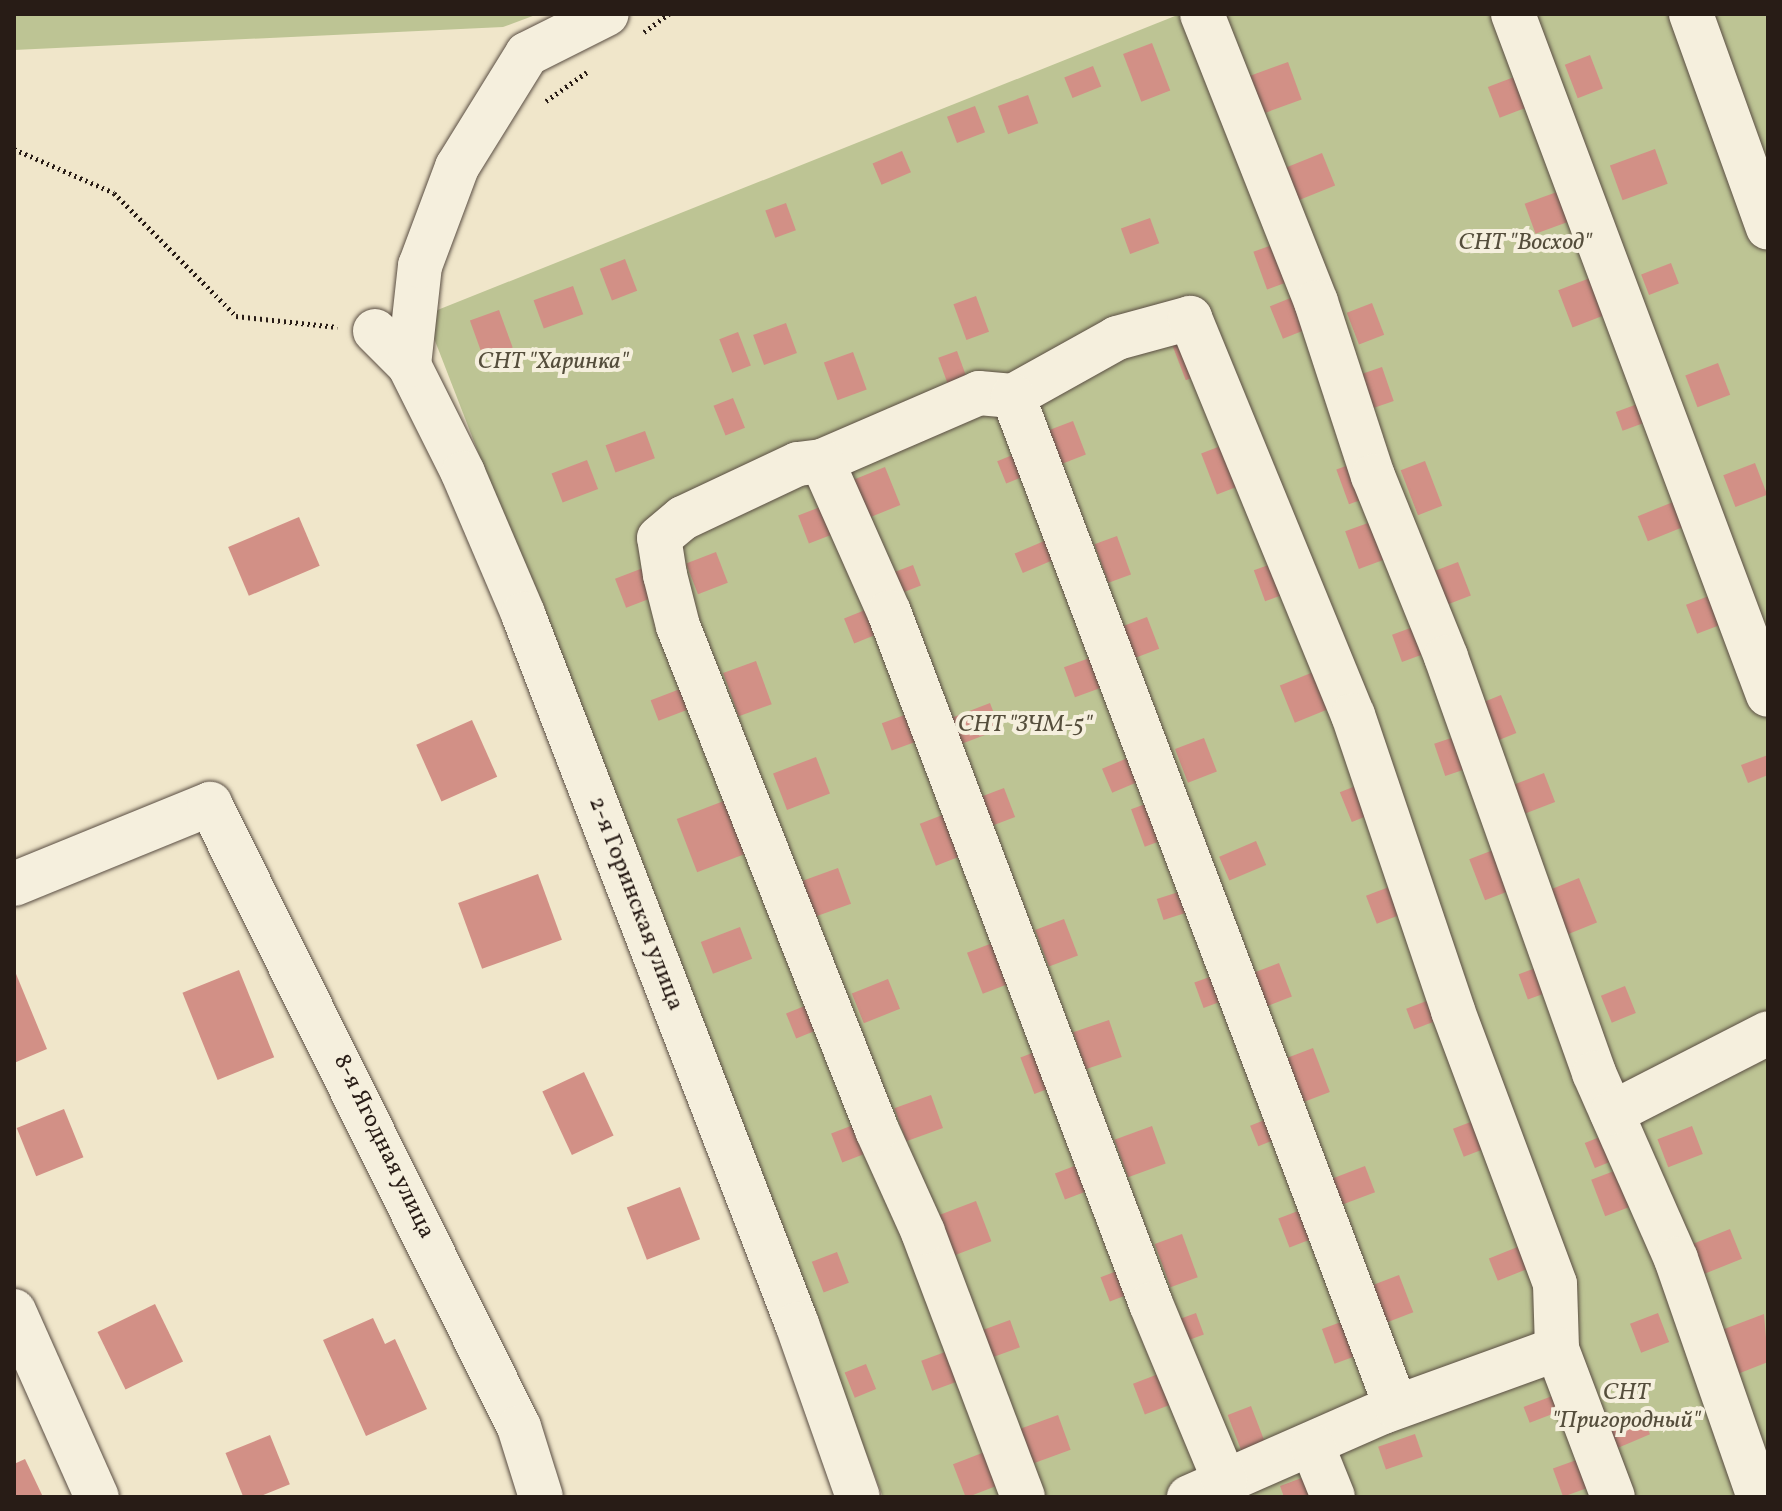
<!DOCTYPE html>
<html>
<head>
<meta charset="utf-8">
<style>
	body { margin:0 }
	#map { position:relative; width:1782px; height:1511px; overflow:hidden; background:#f0e6ca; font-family:Vollkorn,serif }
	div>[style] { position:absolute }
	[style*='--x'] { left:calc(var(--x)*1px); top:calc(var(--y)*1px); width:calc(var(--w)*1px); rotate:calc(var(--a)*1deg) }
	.green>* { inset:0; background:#bdc494 }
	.building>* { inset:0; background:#d29086; transform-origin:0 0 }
	.path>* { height:5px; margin-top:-2.5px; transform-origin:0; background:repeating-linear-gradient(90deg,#281c16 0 2px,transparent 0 6px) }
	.roads { filter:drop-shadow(0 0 2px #5a4e43) drop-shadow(0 0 2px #5a4e43) }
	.minor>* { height:44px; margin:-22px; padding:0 22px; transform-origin:22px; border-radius:22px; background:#f5efdd }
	span { translate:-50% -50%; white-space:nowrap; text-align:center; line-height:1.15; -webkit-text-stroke:8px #f5efdd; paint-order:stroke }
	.park-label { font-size:24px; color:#554e3c; font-style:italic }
	.street-label { font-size:24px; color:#281c16 }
	.frame { position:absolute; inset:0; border:16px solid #281c16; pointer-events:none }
</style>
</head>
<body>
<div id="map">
	<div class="green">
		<div style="clip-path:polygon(14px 14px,538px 14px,503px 27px,14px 50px)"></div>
		<div style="clip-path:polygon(1180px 14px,1768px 14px,1768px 1497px,883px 1497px,425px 315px)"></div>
	</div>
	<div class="building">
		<div style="left:1152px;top:43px;width:51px;height:31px;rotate:69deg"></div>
		<div style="left:1590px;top:55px;width:36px;height:27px;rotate:69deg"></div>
		<div style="left:1288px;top:62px;width:40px;height:46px;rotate:70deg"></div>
		<div style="left:1093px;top:66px;width:22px;height:31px;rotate:68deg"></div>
		<div style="left:1514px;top:77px;width:33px;height:28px;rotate:69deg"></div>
		<div style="left:1028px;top:95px;width:30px;height:32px;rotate:70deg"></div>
		<div style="left:975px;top:106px;width:28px;height:30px;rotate:69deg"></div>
		<div style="left:1655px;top:149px;width:37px;height:48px;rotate:70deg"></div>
		<div style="left:902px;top:151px;width:23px;height:32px;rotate:67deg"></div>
		<div style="left:1322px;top:153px;width:35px;height:40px;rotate:68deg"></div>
		<div style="left:1565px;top:189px;width:32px;height:43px;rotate:70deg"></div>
		<div style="left:786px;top:203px;width:29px;height:22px;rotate:70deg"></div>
		<div style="left:1150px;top:218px;width:27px;height:31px;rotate:70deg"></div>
		<div style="left:1275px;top:244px;width:40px;height:23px;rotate:70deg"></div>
		<div style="left:625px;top:259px;width:34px;height:27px;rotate:69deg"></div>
		<div style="left:1671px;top:263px;width:22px;height:32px;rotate:69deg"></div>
		<div style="left:1603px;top:273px;width:40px;height:48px;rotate:69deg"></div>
		<div style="left:573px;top:286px;width:30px;height:42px;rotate:70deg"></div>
		<div style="left:976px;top:296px;width:38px;height:24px;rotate:70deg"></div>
		<div style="left:1293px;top:297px;width:35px;height:25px;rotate:68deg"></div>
		<div style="left:1372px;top:303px;width:34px;height:27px;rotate:69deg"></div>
		<div style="left:499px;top:310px;width:40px;height:31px;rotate:70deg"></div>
		<div style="left:786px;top:323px;width:32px;height:35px;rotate:70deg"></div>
		<div style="left:738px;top:332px;width:36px;height:20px;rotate:69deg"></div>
		<div style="left:1192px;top:335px;width:40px;height:22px;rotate:69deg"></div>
		<div style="left:957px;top:351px;width:37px;height:20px;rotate:70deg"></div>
		<div style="left:853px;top:352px;width:40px;height:31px;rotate:70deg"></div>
		<div style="left:1718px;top:363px;width:34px;height:35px;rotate:69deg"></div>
		<div style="left:1382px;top:367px;width:36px;height:26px;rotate:71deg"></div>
		<div style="left:733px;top:398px;width:32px;height:21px;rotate:68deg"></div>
		<div style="left:1643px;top:402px;width:20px;height:29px;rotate:70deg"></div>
		<div style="left:1073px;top:421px;width:36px;height:26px;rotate:69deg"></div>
		<div style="left:645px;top:431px;width:29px;height:42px;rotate:70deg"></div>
		<div style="left:1231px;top:442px;width:44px;height:32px;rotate:69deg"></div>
		<div style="left:1025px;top:450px;width:24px;height:30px;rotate:68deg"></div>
		<div style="left:587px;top:460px;width:31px;height:38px;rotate:69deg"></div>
		<div style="left:1425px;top:461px;width:48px;height:26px;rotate:69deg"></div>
		<div style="left:1357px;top:462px;width:37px;height:22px;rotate:70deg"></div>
		<div style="left:1755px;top:463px;width:34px;height:34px;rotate:69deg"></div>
		<div style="left:885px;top:467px;width:41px;height:38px;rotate:68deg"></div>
		<div style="left:1673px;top:502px;width:27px;height:38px;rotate:68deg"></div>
		<div style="left:828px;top:504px;width:30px;height:32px;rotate:69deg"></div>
		<div style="left:299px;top:517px;width:53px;height:77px;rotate:67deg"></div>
		<div style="left:1379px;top:519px;width:40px;height:36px;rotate:70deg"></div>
		<div style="left:1056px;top:536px;width:21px;height:45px;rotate:67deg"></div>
		<div style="left:1117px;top:536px;width:41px;height:24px;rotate:70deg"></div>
		<div style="left:716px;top:552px;width:33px;height:32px;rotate:69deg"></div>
		<div style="left:1282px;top:560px;width:33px;height:30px;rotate:70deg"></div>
		<div style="left:1458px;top:562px;width:36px;height:30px;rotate:69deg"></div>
		<div style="left:913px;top:565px;width:22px;height:24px;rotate:69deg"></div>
		<div style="left:643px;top:568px;width:31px;height:30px;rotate:69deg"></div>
		<div style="left:1714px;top:594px;width:31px;height:30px;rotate:69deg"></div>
		<div style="left:870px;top:608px;width:27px;height:28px;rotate:68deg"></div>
		<div style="left:1147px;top:617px;width:34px;height:31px;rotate:69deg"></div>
		<div style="left:1424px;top:623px;width:29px;height:34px;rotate:70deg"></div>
		<div style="left:1095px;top:656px;width:32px;height:33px;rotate:70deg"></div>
		<div style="left:756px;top:661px;width:46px;height:35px;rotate:70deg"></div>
		<div style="left:1316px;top:671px;width:40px;height:39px;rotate:68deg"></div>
		<div style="left:688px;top:686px;width:22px;height:40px;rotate:69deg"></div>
		<div style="left:1501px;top:695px;width:41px;height:22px;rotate:68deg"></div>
		<div style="left:990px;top:703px;width:28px;height:43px;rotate:69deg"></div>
		<div style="left:910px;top:713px;width:29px;height:30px;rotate:70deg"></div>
		<div style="left:472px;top:720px;width:62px;height:61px;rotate:66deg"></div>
		<div style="left:1454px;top:737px;width:34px;height:21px;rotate:71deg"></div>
		<div style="left:1204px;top:738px;width:36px;height:31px;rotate:69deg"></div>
		<div style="left:1137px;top:754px;width:26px;height:38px;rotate:67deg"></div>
		<div style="clip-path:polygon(1768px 755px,1768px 775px,1748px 783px,1741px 765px)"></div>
		<div style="left:816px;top:757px;width:39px;height:46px;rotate:69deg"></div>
		<div style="left:1544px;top:773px;width:31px;height:40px;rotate:69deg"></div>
		<div style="left:1363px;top:783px;width:32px;height:25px;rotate:68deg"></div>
		<div style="left:1004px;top:788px;width:31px;height:24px;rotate:69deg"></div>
		<div style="left:729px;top:799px;width:57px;height:56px;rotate:69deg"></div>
		<div style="left:1148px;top:803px;width:40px;height:18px;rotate:70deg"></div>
		<div style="left:945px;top:814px;width:45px;height:27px;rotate:69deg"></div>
		<div style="left:1256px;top:841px;width:26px;height:40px;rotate:67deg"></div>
		<div style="left:1501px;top:847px;width:44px;height:34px;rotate:69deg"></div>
		<div style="left:838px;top:868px;width:38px;height:42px;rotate:70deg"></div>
		<div style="left:538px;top:874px;width:70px;height:85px;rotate:70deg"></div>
		<div style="left:1579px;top:878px;width:48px;height:34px;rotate:68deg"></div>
		<div style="left:1394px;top:885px;width:30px;height:30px;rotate:69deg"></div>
		<div style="left:1191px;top:888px;width:22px;height:36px;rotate:72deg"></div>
		<div style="left:1064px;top:919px;width:39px;height:31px;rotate:69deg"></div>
		<div style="left:740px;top:927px;width:34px;height:42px;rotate:69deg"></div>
		<div style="left:995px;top:942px;width:44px;height:30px;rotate:69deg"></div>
		<div style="left:1279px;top:963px;width:36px;height:28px;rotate:69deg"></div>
		<div style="left:1544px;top:965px;width:27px;height:27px;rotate:70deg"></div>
		<div style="clip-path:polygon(14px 969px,47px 1049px,14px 1063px)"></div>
		<div style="left:239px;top:970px;width:94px;height:61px;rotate:68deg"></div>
		<div style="left:1215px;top:975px;width:27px;height:22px;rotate:70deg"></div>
		<div style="left:888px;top:979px;width:32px;height:39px;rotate:68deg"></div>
		<div style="left:1625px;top:986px;width:29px;height:26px;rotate:68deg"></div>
		<div style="left:1437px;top:997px;width:22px;height:33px;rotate:69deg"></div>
		<div style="left:812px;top:1003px;width:27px;height:28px;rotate:68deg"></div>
		<div style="left:1109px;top:1020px;width:39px;height:38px;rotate:71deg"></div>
		<div style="left:1313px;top:1048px;width:47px;height:28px;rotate:69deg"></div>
		<div style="left:1040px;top:1050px;width:39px;height:21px;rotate:69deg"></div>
		<div style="left:584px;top:1072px;width:70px;height:46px;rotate:65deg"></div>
		<div style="left:931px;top:1095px;width:35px;height:39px;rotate:70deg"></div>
		<div style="left:64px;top:1109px;width:52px;height:51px;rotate:68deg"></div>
		<div style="left:1277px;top:1115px;width:22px;height:29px;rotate:68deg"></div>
		<div style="left:1481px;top:1118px;width:30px;height:30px;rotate:69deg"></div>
		<div style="left:861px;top:1122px;width:31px;height:32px;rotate:69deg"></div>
		<div style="left:1152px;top:1126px;width:40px;height:40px;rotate:70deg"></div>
		<div style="left:1692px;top:1126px;width:30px;height:37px;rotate:69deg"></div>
		<div style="left:1607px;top:1134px;width:27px;height:24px;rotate:68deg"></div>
		<div style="left:1082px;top:1163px;width:28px;height:29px;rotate:69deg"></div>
		<div style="left:1365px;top:1166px;width:28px;height:39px;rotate:69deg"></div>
		<div style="left:1622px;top:1168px;width:39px;height:33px;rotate:69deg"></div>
		<div style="left:680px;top:1187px;width:56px;height:57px;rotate:69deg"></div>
		<div style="left:976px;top:1201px;width:43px;height:40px;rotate:69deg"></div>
		<div style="left:1311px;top:1206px;width:31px;height:35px;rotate:69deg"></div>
		<div style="left:1730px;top:1229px;width:32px;height:41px;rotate:68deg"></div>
		<div style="left:1182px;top:1234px;width:46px;height:29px;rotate:70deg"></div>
		<div style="left:1525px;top:1244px;width:24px;height:39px;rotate:68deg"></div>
		<div style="left:837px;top:1252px;width:33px;height:27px;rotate:69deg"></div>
		<div style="left:1122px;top:1269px;width:26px;height:23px;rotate:69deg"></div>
		<div style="left:1399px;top:1275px;width:40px;height:30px;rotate:69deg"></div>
		<div style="left:155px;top:1304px;width:64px;height:64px;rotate:64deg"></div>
		<div style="left:1196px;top:1313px;width:23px;height:21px;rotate:70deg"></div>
		<div style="left:1658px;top:1313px;width:31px;height:30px;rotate:69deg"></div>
		<div style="clip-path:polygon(1764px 1314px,1768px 1362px,1735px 1375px,1719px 1331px)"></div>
		<div style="clip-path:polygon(373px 1318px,385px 1344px,395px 1339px,427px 1409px,366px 1436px,323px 1340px)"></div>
		<div style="left:1352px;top:1318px;width:37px;height:32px;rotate:70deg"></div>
		<div style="left:1010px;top:1320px;width:29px;height:29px;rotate:70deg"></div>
		<div style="left:956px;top:1348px;width:32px;height:37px;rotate:70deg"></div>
		<div style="left:866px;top:1364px;width:27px;height:23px;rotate:68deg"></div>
		<div style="left:1161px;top:1373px;width:33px;height:30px;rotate:69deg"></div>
		<div style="left:1560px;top:1393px;width:17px;height:39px;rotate:69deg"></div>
		<div style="left:1251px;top:1406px;width:42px;height:25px;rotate:69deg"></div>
		<div style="left:1641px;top:1413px;width:23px;height:37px;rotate:67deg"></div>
		<div style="left:1058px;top:1415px;width:37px;height:40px;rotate:70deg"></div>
		<div style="left:1415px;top:1434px;width:24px;height:39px;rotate:71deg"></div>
		<div style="left:270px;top:1435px;width:53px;height:48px;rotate:68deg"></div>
		<div style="left:995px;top:1448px;width:36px;height:45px;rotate:69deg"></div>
		<div style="left:1582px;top:1458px;width:30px;height:31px;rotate:70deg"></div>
		<div style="clip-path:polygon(25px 1459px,43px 1497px,14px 1497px,14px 1464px)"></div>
		<div style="clip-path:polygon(1307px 1476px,1315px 1497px,1284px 1497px,1280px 1486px)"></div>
	</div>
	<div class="path">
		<div style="--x:644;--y:32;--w:31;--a:-36"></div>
		<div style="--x:546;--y:101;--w:50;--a:-35.3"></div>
		<div style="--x:14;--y:149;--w:109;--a:23.7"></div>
		<div style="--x:114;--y:193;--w:173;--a:45.2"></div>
		<div style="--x:236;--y:316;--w:102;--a:6.2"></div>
	</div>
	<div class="roads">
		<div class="minor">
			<div style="--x:1202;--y:14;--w:310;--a:68.4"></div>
			<div style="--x:1316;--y:302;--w:183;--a:71.9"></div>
			<div style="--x:1373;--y:476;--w:195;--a:68"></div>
			<div style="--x:1446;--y:657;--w:442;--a:70.4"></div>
			<div style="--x:1594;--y:1073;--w:203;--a:66.2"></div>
			<div style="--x:1676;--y:1259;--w:252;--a:70.8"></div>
			<div style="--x:1513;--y:14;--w:727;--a:69.47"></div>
			<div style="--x:1691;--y:14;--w:227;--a:70.2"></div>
			<div style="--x:375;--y:331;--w:48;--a:45"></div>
			<div style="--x:409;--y:365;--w:121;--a:63.4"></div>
			<div style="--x:463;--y:473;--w:153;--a:66.9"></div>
			<div style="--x:523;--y:614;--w:761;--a:68.9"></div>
			<div style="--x:797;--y:1324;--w:183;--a:70.6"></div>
			<div style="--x:409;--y:365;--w:100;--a:-83.7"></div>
			<div style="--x:420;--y:266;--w:106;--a:-69.5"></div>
			<div style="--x:457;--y:167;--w:133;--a:-58.2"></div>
			<div style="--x:527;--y:54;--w:89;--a:-26.6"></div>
			<div style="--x:1013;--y:396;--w:119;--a:-29.1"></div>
			<div style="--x:1117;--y:338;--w:76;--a:-15.3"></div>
			<div style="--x:1190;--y:318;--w:429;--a:67.7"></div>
			<div style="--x:1353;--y:715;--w:312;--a:71.3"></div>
			<div style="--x:1453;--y:1011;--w:291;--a:69.5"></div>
			<div style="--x:1555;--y:1284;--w:65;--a:88.2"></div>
			<div style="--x:1557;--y:1349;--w:185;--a:160.1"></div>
			<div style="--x:1383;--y:1412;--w:212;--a:156.3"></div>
			<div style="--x:822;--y:461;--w:171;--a:-23.4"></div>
			<div style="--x:979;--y:393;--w:34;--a:5"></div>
			<div style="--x:1013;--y:396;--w:1081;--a:69.25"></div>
			<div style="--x:14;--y:884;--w:212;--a:-22.2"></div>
			<div style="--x:210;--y:804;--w:695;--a:63.62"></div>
			<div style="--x:519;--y:1427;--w:73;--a:72.6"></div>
			<div style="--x:1612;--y:1113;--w:175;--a:-27.1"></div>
			<div style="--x:14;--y:1311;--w:204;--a:66"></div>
			<div style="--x:1557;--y:1349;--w:158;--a:69.3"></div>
			<div style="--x:1312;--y:1445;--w:56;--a:68"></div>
			<div style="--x:1023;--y:1497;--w:283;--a:-110.7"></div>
			<div style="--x:923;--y:1232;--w:112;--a:-114.3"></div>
			<div style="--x:877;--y:1130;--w:542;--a:-111.55"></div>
			<div style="--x:678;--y:626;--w:53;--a:-104.3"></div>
			<div style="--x:665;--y:575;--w:37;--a:-99"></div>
			<div style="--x:659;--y:538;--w:31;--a:-40"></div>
			<div style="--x:683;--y:518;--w:127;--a:-25.2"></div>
			<div style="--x:798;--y:464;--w:24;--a:-7"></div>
			<div style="--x:822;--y:461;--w:165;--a:66.1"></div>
			<div style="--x:889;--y:612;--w:740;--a:69.26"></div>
			<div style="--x:1151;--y:1304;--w:193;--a:67.4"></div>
		</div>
	</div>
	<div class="park-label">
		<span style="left:1525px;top:244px">СНТ "Восход"</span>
		<span style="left:553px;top:363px">СНТ "Харинка"</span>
		<span style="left:1025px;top:726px">СНТ "ЗЧМ-5"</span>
		<span style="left:1626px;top:1408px">СНТ<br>"Пригородный"</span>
	</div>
	<div class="street-label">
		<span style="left:635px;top:904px;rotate:69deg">2-я Горинская улица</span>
		<span style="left:383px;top:1147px;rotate:64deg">8-я Ягодная улица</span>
	</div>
	<div class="frame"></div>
</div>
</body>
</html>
